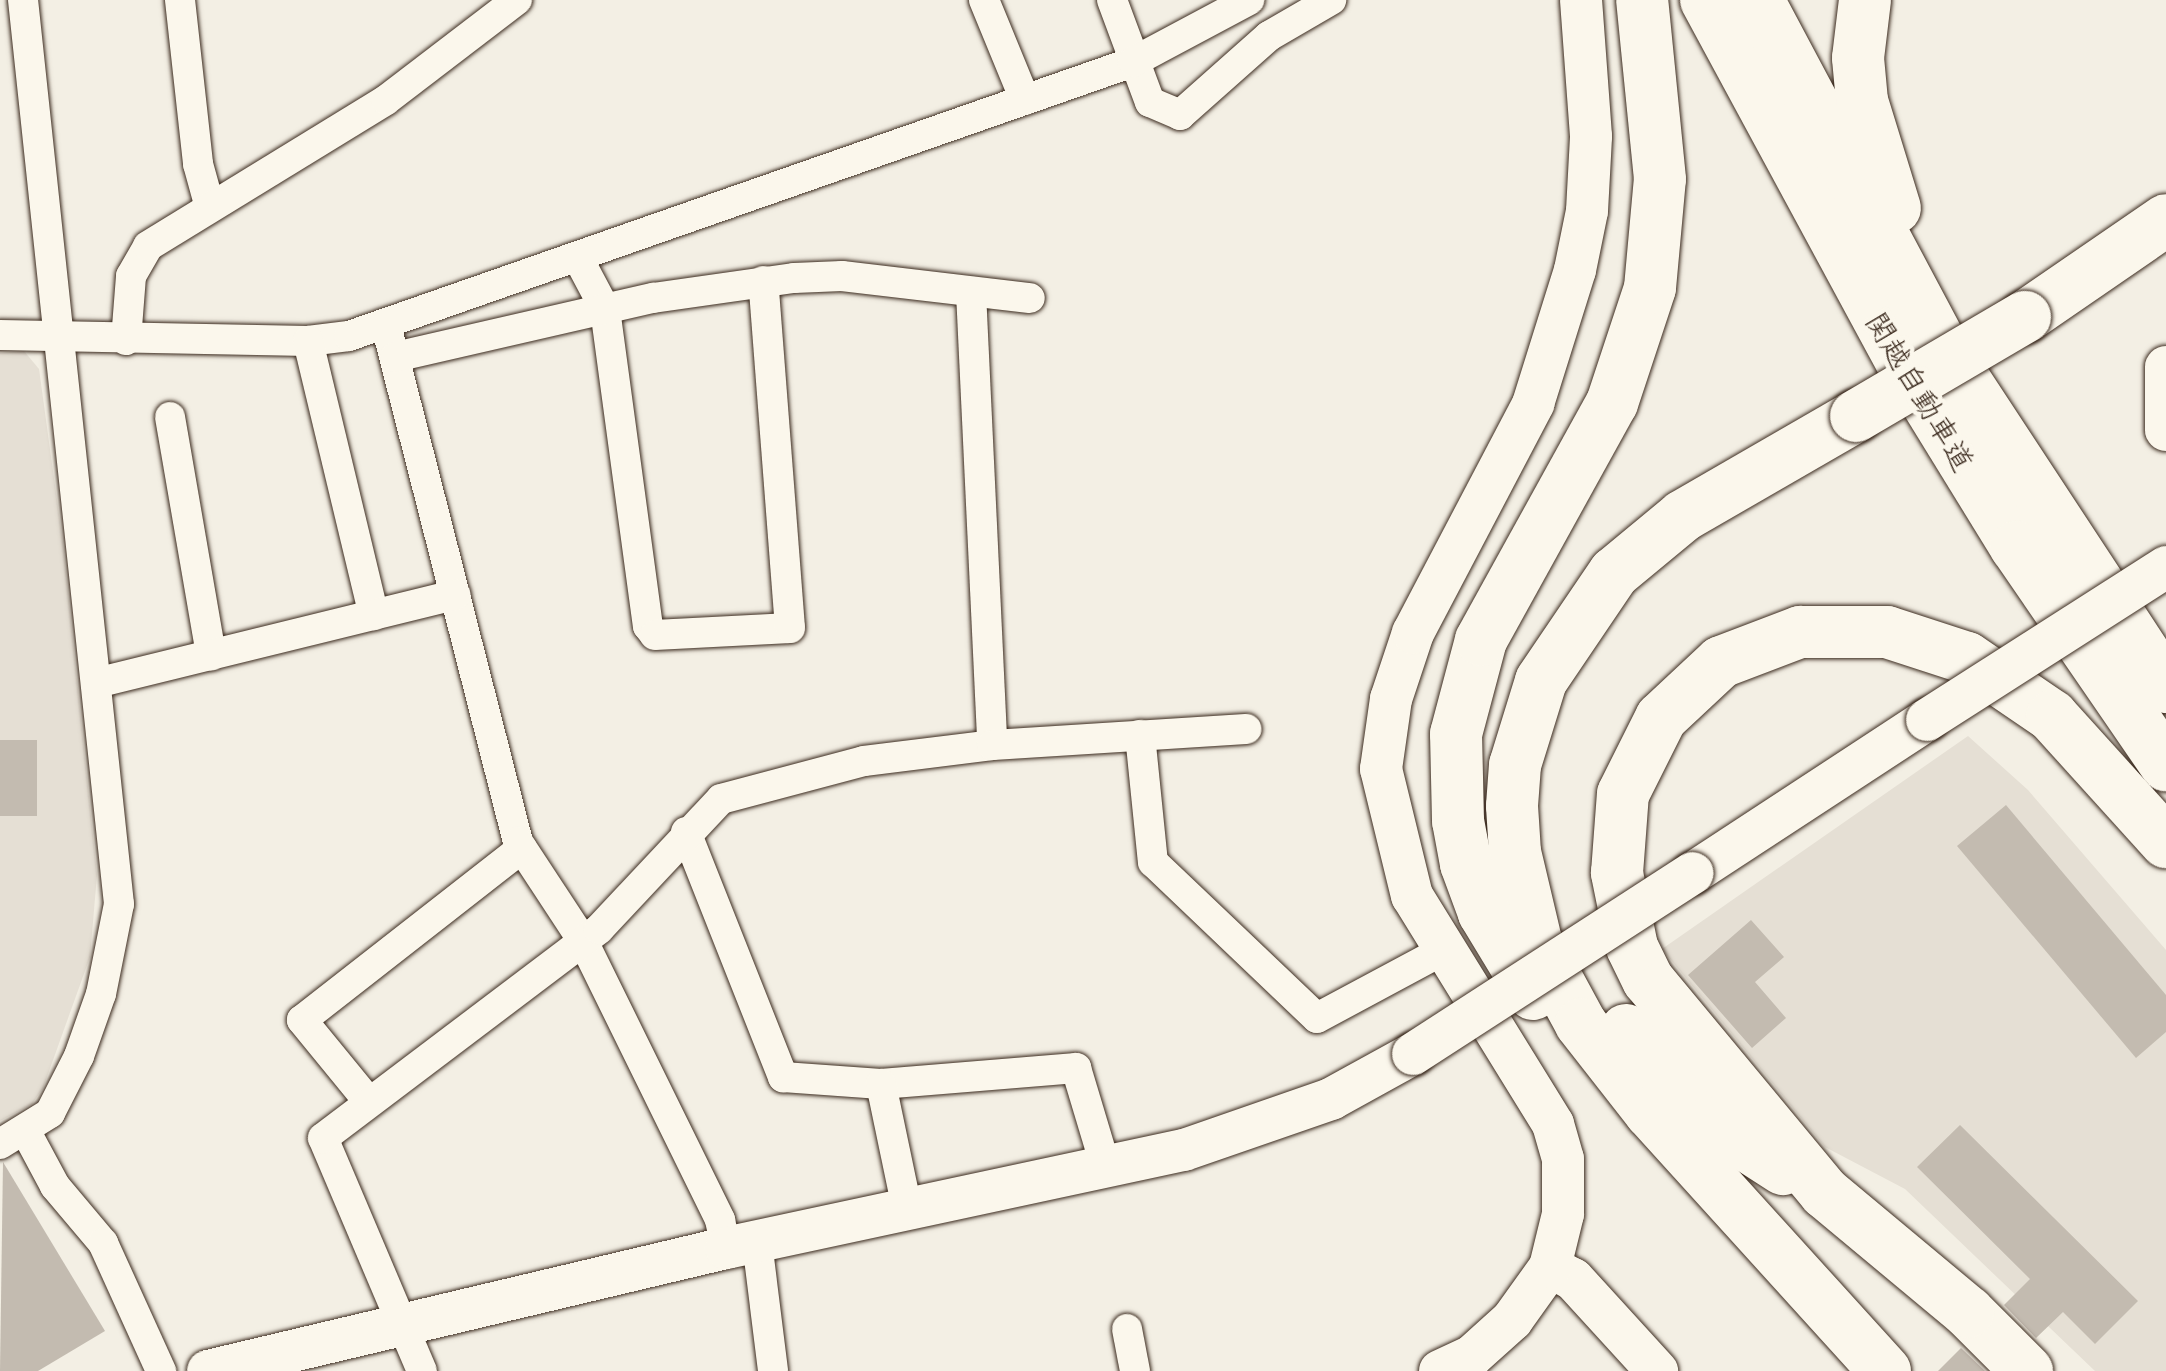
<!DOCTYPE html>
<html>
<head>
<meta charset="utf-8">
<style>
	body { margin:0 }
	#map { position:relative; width:2166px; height:1371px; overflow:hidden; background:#f3efe4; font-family:Mali,"Klee One",sans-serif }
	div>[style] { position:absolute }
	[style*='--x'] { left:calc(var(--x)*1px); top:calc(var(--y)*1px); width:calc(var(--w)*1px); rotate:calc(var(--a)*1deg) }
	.built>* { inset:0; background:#e5dfd4 }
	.building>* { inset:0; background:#c3bbb0; transform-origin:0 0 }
	.roads { filter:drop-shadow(0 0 2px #3b2a1e) drop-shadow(0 0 2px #3b2a1e) }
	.street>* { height:30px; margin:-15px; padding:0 15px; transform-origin:15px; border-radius:15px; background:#fbf7ec }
	.secondary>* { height:42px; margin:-21px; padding:0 21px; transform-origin:21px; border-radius:21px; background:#fbf7ec }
	.highway>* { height:52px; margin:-26px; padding:0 26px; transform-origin:26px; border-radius:26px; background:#fbf7ec }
	.bridges { filter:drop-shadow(0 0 2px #3b2a1e) drop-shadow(0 0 2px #3b2a1e) }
	.secondary-bridge>* { height:42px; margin:-21px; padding:0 21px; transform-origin:21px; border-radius:21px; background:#fbf7ec }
	.highway-bridge>* { height:52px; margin:-26px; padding:0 26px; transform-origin:26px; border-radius:26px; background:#fbf7ec }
	span { translate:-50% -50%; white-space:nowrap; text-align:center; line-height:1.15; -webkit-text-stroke:9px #fbf7ec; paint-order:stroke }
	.street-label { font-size:30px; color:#3b2a1e }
</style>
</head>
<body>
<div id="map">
	<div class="built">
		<div style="clip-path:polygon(24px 351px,39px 369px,63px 544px,97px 875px,90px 957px,43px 1088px,32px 1104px,0 1121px,0 353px)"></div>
		<div style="clip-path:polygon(1968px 736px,2028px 790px,2166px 950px,2166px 1371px,2095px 1371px,1905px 1189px,1825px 1147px,1662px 949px)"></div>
	</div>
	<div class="building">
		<div style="left:0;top:740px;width:37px;height:76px"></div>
		<div style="clip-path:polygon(2006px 805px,2166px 995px,2166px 1032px,2136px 1058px,1957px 846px)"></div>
		<div style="clip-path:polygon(1751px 920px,1784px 957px,1755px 982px,1786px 1018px,1752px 1048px,1688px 975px)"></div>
		<div style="clip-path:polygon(1960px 1125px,2138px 1301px,2095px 1344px,2063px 1312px,2036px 1338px,2004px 1305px,2030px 1279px,1917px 1167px)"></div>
		<div style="clip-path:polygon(3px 1162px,105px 1331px,38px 1371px,0 1371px)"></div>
		<div style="clip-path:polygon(1961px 1348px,1985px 1371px,1938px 1371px)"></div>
	</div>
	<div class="roads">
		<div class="street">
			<div style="--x:180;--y:0;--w:165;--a:83.7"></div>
			<div style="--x:198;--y:164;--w:41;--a:74.6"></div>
			<div style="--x:984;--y:0;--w:108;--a:67.7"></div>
			<div style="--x:1112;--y:0;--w:109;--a:69.6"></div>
			<div style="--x:1150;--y:102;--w:33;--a:23"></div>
			<div style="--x:1180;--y:115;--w:119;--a:-41.6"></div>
			<div style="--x:1269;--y:36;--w:72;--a:-30.1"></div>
			<div style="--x:578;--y:258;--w:58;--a:62.1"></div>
			<div style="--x:605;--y:309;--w:320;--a:82.3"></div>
			<div style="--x:648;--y:626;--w:11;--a:52"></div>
			<div style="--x:655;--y:635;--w:135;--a:-3"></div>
			<div style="--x:790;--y:628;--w:348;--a:-94.4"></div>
			<div style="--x:971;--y:292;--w:453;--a:87.3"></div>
			<div style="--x:386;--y:325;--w:534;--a:75.68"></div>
			<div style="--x:518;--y:842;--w:118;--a:56.7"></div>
			<div style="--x:583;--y:941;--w:311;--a:63.8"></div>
			<div style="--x:720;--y:1220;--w:29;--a:78"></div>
			<div style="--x:0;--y:335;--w:308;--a:1.1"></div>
			<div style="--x:308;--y:341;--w:41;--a:-7"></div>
			<div style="--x:349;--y:336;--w:831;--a:-19.26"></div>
			<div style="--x:1133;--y:62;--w:132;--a:-28.1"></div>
			<div style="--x:126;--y:340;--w:64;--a:-85.5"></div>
			<div style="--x:131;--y:276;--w:34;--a:-60"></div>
			<div style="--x:148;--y:246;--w:279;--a:-31.5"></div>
			<div style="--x:386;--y:100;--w:165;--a:-37.4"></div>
			<div style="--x:308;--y:341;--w:282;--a:76.5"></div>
			<div style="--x:395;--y:357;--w:265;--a:-12.9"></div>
			<div style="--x:653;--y:298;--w:142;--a:-8.1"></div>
			<div style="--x:794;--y:278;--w:48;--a:-2.4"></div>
			<div style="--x:842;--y:276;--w:189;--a:6.7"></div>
			<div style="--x:170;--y:417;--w:242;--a:80.2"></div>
			<div style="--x:100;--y:682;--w:366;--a:-13.8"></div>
			<div style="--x:1140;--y:735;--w:128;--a:84.2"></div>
			<div style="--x:1153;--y:862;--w:226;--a:43.6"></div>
			<div style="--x:1317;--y:1018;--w:142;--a:-28.2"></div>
			<div style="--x:686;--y:832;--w:264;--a:68.4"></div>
			<div style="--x:783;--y:1077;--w:98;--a:4.1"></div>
			<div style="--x:881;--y:1084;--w:196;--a:-4.7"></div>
			<div style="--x:1076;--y:1068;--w:104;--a:73.3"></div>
			<div style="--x:881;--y:1084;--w:132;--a:78.2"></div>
			<div style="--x:369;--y:1102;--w:106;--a:-129.3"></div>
			<div style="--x:302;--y:1020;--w:279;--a:-38"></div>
			<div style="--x:25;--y:1130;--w:64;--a:61.8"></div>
			<div style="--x:55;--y:1186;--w:75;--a:49.9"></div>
			<div style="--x:103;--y:1243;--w:141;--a:65.6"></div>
			<div style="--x:0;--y:1144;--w:59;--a:-31.8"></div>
			<div style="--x:50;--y:1113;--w:64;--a:-63"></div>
			<div style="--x:79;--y:1056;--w:66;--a:-70.5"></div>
			<div style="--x:101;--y:994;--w:92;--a:-78.7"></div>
			<div style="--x:119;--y:904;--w:909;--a:-96.06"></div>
			<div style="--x:757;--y:1242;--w:130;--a:82.9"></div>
			<div style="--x:1127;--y:1329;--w:43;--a:79.2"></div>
			<div style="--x:422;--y:1371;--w:253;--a:-113"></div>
			<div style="--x:323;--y:1138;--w:346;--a:-37.1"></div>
			<div style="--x:599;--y:929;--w:178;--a:-46.8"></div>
			<div style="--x:721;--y:799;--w:148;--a:-14.9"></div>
			<div style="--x:864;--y:761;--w:129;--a:-7.1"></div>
			<div style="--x:992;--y:745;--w:255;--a:-3.6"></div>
		</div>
		<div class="secondary">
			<div style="--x:2166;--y:367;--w:63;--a:90"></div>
			<div style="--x:1693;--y:873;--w:280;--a:-33.2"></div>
			<div style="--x:1550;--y:1267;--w:26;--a:28"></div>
			<div style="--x:1573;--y:1279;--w:125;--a:47.6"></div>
			<div style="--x:208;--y:1371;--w:532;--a:-13.36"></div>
			<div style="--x:726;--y:1248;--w:468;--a:-12.1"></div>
			<div style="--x:1184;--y:1150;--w:156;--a:-19.1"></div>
			<div style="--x:1331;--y:1099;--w:94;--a:-28.8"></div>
			<div style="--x:1440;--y:1371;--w:35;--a:-25"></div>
			<div style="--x:1472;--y:1356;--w:54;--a:-42"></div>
			<div style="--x:1512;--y:1320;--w:65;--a:-54.4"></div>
			<div style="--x:1550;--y:1267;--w:55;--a:-76.2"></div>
			<div style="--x:1563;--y:1214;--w:55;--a:-90"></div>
			<div style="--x:1563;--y:1159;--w:36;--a:-106"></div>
			<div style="--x:1553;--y:1124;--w:268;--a:-121.7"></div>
			<div style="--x:1412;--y:896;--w:131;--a:-103.7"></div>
			<div style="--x:1381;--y:769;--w:71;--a:-81.9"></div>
			<div style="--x:1391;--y:699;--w:70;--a:-71.6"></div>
			<div style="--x:1413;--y:633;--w:259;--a:-62.3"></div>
			<div style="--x:1533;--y:404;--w:140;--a:-72.6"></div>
			<div style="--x:1575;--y:270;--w:60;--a:-78.5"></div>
			<div style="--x:1587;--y:211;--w:75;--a:-86.9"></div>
			<div style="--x:1591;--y:136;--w:136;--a:-94.2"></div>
		</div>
		<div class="highway">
			<div style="--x:1706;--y:0;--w:412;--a:61.6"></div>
			<div style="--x:1902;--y:362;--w:217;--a:58.4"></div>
			<div style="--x:2016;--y:547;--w:265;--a:55.5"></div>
			<div style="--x:1758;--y:0;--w:386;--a:62"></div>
			<div style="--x:1939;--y:341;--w:414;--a:56.7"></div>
			<div style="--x:1865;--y:0;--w:58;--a:96.9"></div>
			<div style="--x:1858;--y:58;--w:43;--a:84.7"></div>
			<div style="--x:1862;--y:101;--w:112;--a:72.9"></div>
			<div style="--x:2025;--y:317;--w:171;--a:-34.5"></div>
			<div style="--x:1856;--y:416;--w:200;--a:150"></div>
			<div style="--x:1683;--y:516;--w:89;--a:140.4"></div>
			<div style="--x:1614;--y:573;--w:130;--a:124.1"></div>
			<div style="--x:1541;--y:681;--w:88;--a:107.2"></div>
			<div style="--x:1515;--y:765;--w:41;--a:94.2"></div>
			<div style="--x:1512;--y:806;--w:46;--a:86.3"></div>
			<div style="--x:1515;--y:852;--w:91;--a:76.7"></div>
			<div style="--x:1536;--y:941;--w:94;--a:61.5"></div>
			<div style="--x:1581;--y:1024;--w:112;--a:51.9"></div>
			<div style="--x:1650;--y:1112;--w:350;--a:47.8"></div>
			<div style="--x:1533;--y:994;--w:95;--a:-121.2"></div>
			<div style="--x:1484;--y:913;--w:52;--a:-110.2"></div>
			<div style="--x:1466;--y:864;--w:44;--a:-100.5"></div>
			<div style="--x:1458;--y:821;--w:87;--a:-91.3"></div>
			<div style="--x:1456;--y:734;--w:97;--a:-75.1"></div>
			<div style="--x:1481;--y:640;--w:271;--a:-61.1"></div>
			<div style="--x:1612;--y:403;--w:121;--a:-71.7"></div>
			<div style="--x:1650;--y:288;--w:109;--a:-84.8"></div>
			<div style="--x:1660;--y:179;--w:180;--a:-95.7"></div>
			<div style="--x:1626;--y:1030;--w:125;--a:47.6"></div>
			<div style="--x:1710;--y:1122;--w:87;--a:32.8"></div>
			<div style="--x:2027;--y:1371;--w:83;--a:-135"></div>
			<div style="--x:1968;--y:1312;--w:186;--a:-140.2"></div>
			<div style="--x:1825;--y:1193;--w:277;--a:-129.7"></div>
			<div style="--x:1648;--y:980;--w:37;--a:-116"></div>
			<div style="--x:1632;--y:947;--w:76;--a:-101.5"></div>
			<div style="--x:1617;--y:873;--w:79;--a:-85.7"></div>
			<div style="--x:1623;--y:794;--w:85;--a:-63.4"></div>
			<div style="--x:1661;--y:718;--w:82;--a:-43"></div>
			<div style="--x:1721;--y:662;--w:85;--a:-20.8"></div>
			<div style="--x:1800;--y:632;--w:87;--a:0"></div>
			<div style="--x:1887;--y:632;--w:84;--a:18"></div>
			<div style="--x:1967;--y:658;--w:103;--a:34.3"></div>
			<div style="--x:2052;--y:716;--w:170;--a:47.9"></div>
		</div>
	</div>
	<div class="bridges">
		<div class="secondary-bridge">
			<div style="--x:1927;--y:720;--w:284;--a:-32.6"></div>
			<div style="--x:1413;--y:1054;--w:333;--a:-32.9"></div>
		</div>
		<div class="highway-bridge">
			<div style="--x:1856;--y:416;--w:196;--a:-30.4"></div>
		</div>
	</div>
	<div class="street-label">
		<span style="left:1921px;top:391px;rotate:59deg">関越自動車道</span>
	</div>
</div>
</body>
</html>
